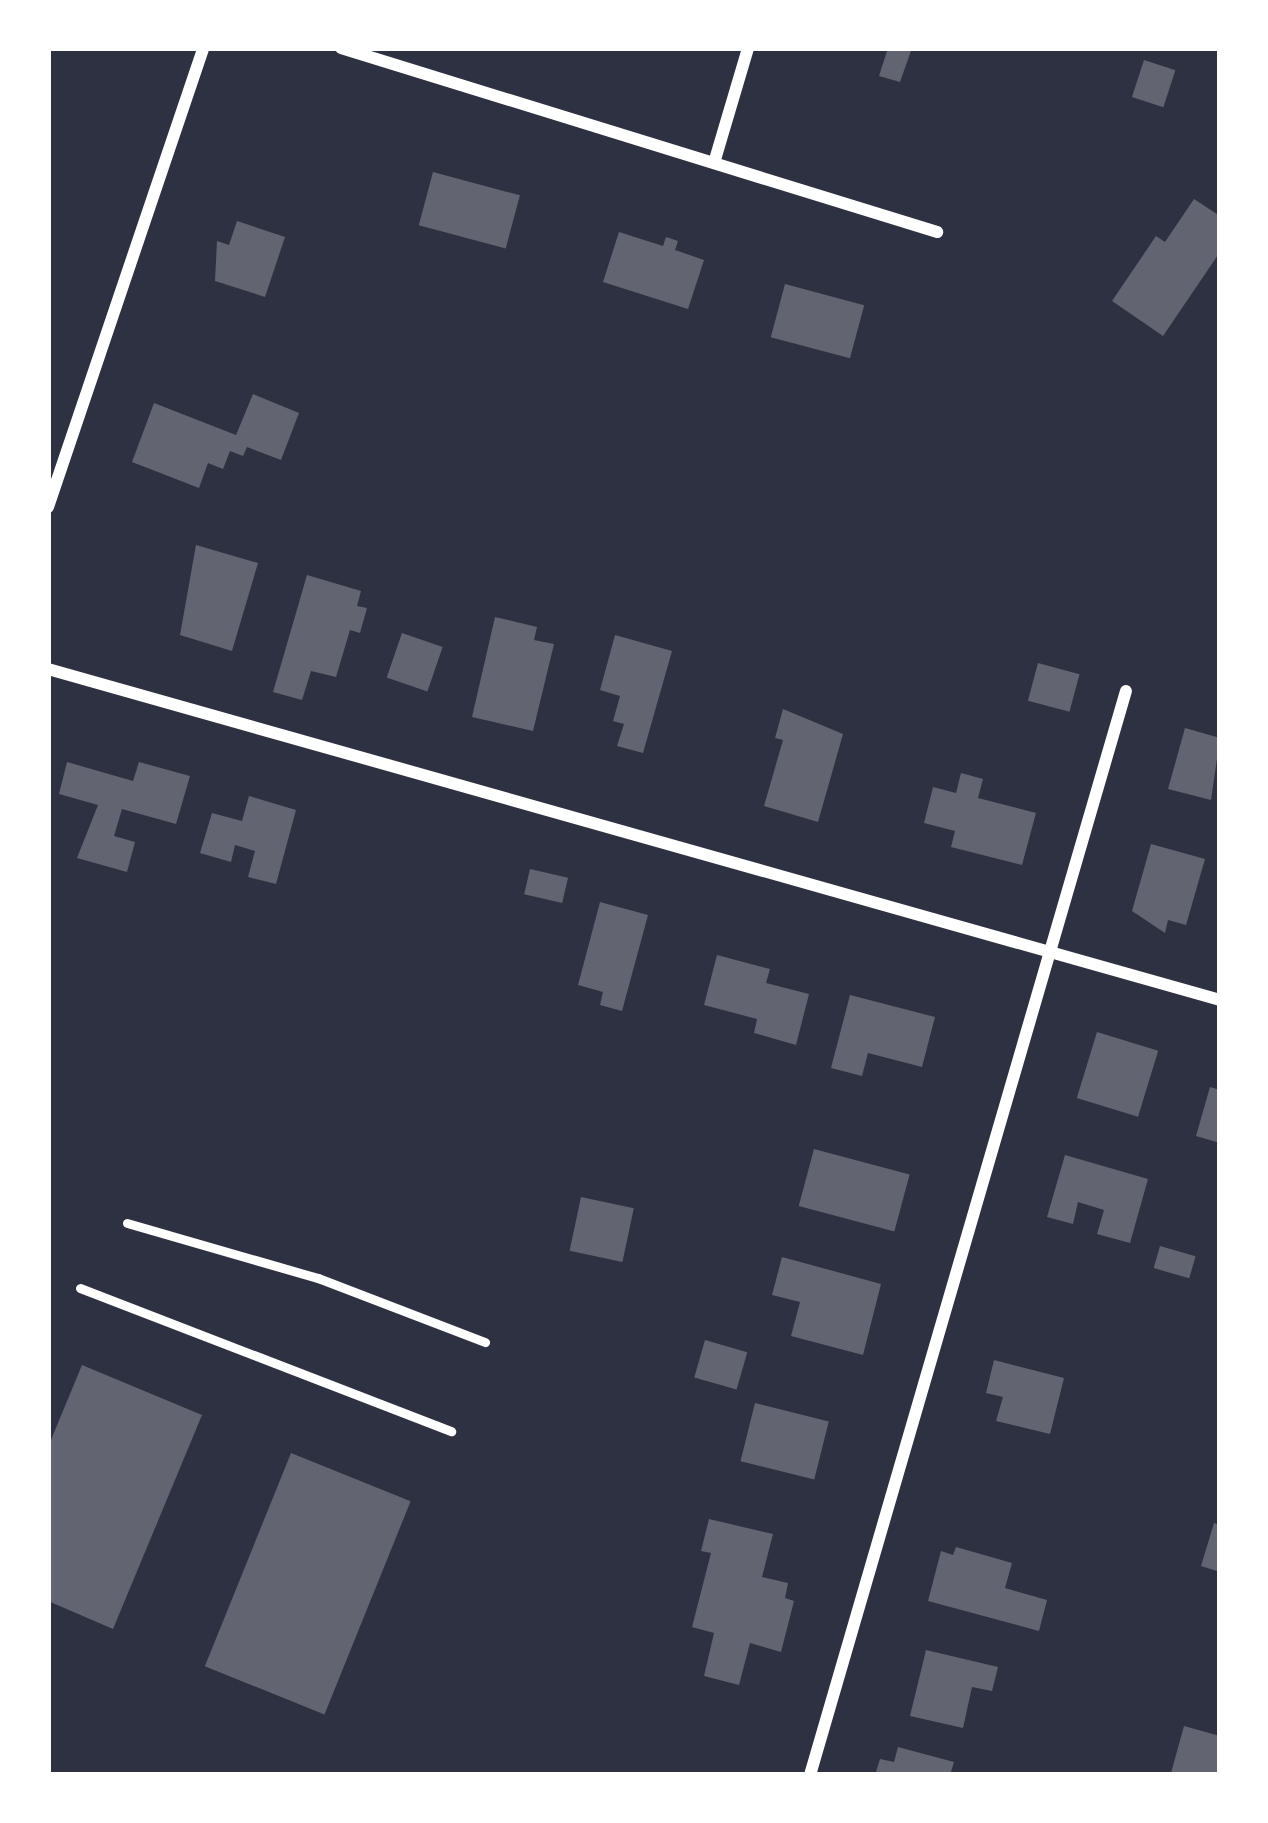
<!DOCTYPE html>
<html>
<head>
<meta charset="utf-8">
<style>
	body { margin:0 }
	#map { position:relative; width:1268px; height:1823px; overflow:hidden; background:#2d3142; font-family:Roboto,sans-serif }
	div>[style] { position:absolute }
	[style*='--x'] { left:calc(var(--x)*1px); top:calc(var(--y)*1px); width:calc(var(--w)*1px); rotate:calc(var(--a)*1deg) }
	.building>* { inset:0; background:#626471; transform-origin:0 0 }
	.service>* { height:9px; margin:-4.5px; padding:0 4.5px; transform-origin:4.5px; border-radius:4.5px; background:#fff }
	.minor>* { height:12px; margin:-6px; padding:0 6px; transform-origin:6px; border-radius:6px; background:#fff }
	span { translate:-50% -50%; white-space:nowrap; text-align:center; line-height:1.15; -webkit-text-stroke:9px #fff; paint-order:stroke }
	.frame { position:absolute; inset:0; border:51px solid #fff; pointer-events:none }
</style>
</head>
<body>
<div id="map">
	<div class="building">
		<div style="clip-path:polygon(888px 48px,912px 48px,900px 82px,879px 76px)"></div>
		<div style="left:1144px;top:60px;width:33px;height:39px;rotate:18deg"></div>
		<div style="left:433px;top:172px;width:90px;height:55px;rotate:15deg"></div>
		<div style="clip-path:polygon(1194px 199px,1220px 216px,1220px 252px,1163px 336px,1112px 301px,1156px 236px,1165px 242px)"></div>
		<div style="clip-path:polygon(237px 221px,285px 237px,265px 297px,215px 281px,217px 241px,229px 245px)"></div>
		<div style="clip-path:polygon(619px 232px,663px 246px,666px 237px,678px 241px,675px 250px,704px 260px,688px 309px,603px 282px)"></div>
		<div style="left:785px;top:284px;width:82px;height:55px;rotate:15deg"></div>
		<div style="clip-path:polygon(253px 394px,299px 413px,281px 460px,247px 447px,243px 456px,230px 451px,223px 469px,208px 463px,199px 488px,132px 462px,154px 403px,236px 435px)"></div>
		<div style="clip-path:polygon(196px 545px,258px 563px,232px 651px,180px 635px)"></div>
		<div style="clip-path:polygon(307px 575px,361px 591px,357px 606px,367px 608px,360px 633px,350px 630px,336px 677px,311px 671px,302px 700px,273px 692px)"></div>
		<div style="clip-path:polygon(495px 617px,537px 627px,534px 640px,554px 644px,533px 731px,472px 717px)"></div>
		<div style="left:402px;top:633px;width:43px;height:47px;rotate:19deg"></div>
		<div style="clip-path:polygon(615px 635px,672px 651px,643px 753px,617px 746px,624px 724px,613px 721px,620px 696px,600px 690px)"></div>
		<div style="left:1038px;top:663px;width:43px;height:39px;rotate:15deg"></div>
		<div style="clip-path:polygon(783px 709px,843px 734px,818px 822px,764px 806px,783px 740px,775px 738px)"></div>
		<div style="clip-path:polygon(1185px 728px,1220px 738px,1211px 800px,1168px 789px)"></div>
		<div style="clip-path:polygon(67px 762px,133px 781px,139px 762px,190px 776px,176px 824px,122px 809px,114px 836px,135px 842px,127px 872px,77px 858px,98px 805px,59px 794px)"></div>
		<div style="clip-path:polygon(961px 773px,983px 779px,978px 798px,1036px 813px,1022px 865px,951px 847px,955px 831px,924px 823px,933px 787px,956px 793px)"></div>
		<div style="clip-path:polygon(249px 796px,296px 810px,276px 884px,248px 877px,255px 851px,235px 845px,231px 862px,200px 853px,212px 813px,242px 821px)"></div>
		<div style="clip-path:polygon(1151px 844px,1205px 859px,1186px 925px,1168px 920px,1165px 933px,1132px 911px)"></div>
		<div style="left:530px;top:869px;width:39px;height:26px;rotate:13deg"></div>
		<div style="clip-path:polygon(600px 902px,648px 915px,622px 1011px,600px 1005px,603px 992px,578px 985px)"></div>
		<div style="clip-path:polygon(717px 955px,770px 969px,766px 983px,809px 994px,796px 1045px,754px 1033px,757px 1019px,704px 1005px)"></div>
		<div style="clip-path:polygon(850px 995px,935px 1017px,922px 1067px,868px 1053px,862px 1076px,831px 1068px)"></div>
		<div style="left:1097px;top:1032px;width:64px;height:69px;rotate:17deg"></div>
		<div style="clip-path:polygon(1210px 1087px,1220px 1090px,1220px 1143px,1196px 1136px)"></div>
		<div style="left:814px;top:1149px;width:99px;height:59px;rotate:15deg"></div>
		<div style="clip-path:polygon(1065px 1155px,1148px 1179px,1130px 1243px,1097px 1234px,1104px 1210px,1078px 1202px,1073px 1224px,1047px 1217px)"></div>
		<div style="left:581px;top:1197px;width:54px;height:55px;rotate:12deg"></div>
		<div style="left:1160px;top:1246px;width:37px;height:23px;rotate:16deg"></div>
		<div style="clip-path:polygon(782px 1257px,881px 1284px,863px 1355px,791px 1336px,800px 1302px,772px 1295px)"></div>
		<div style="left:705px;top:1340px;width:44px;height:39px;rotate:16deg"></div>
		<div style="clip-path:polygon(994px 1360px,1064px 1378px,1050px 1434px,996px 1421px,1003px 1397px,986px 1393px)"></div>
		<div style="clip-path:polygon(82px 1365px,202px 1415px,113px 1629px,48px 1601px,48px 1447px)"></div>
		<div style="left:755px;top:1403px;width:76px;height:60px;rotate:14deg"></div>
		<div style="left:291px;top:1453px;width:129px;height:230px;rotate:22deg"></div>
		<div style="clip-path:polygon(709px 1519px,773px 1534px,762px 1577px,788px 1583px,785px 1598px,794px 1601px,781px 1652px,750px 1643px,739px 1685px,704px 1676px,714px 1633px,692px 1627px,711px 1553px,701px 1551px)"></div>
		<div style="clip-path:polygon(1214px 1523px,1220px 1525px,1220px 1572px,1201px 1566px)"></div>
		<div style="clip-path:polygon(956px 1547px,1012px 1563px,1005px 1588px,1047px 1600px,1039px 1631px,928px 1601px,941px 1551px,953px 1555px)"></div>
		<div style="clip-path:polygon(926px 1650px,998px 1667px,992px 1691px,972px 1687px,963px 1728px,910px 1716px)"></div>
		<div style="clip-path:polygon(1184px 1726px,1220px 1736px,1220px 1775px,1171px 1773px)"></div>
		<div style="clip-path:polygon(898px 1747px,954px 1762px,950px 1775px,875px 1775px,880px 1759px,894px 1762px)"></div>
	</div>
	<div class="service">
		<div style="--x:127;--y:1223;--w:199;--a:16.1"></div>
		<div style="--x:318;--y:1278;--w:179;--a:21"></div>
		<div style="--x:80;--y:1288;--w:398;--a:21.1"></div>
	</div>
	<div class="minor">
		<div style="--x:341;--y:48;--w:624;--a:17.16"></div>
		<div style="--x:714;--y:163;--w:120;--a:-73.5"></div>
		<div style="--x:48;--y:507;--w:484;--a:-71.3"></div>
		<div style="--x:48;--y:669;--w:1218;--a:15.77"></div>
		<div style="--x:810;--y:1775;--w:1129;--a:-73.75"></div>
	</div>
	<div class="frame"></div>
</div>
</body>
</html>
